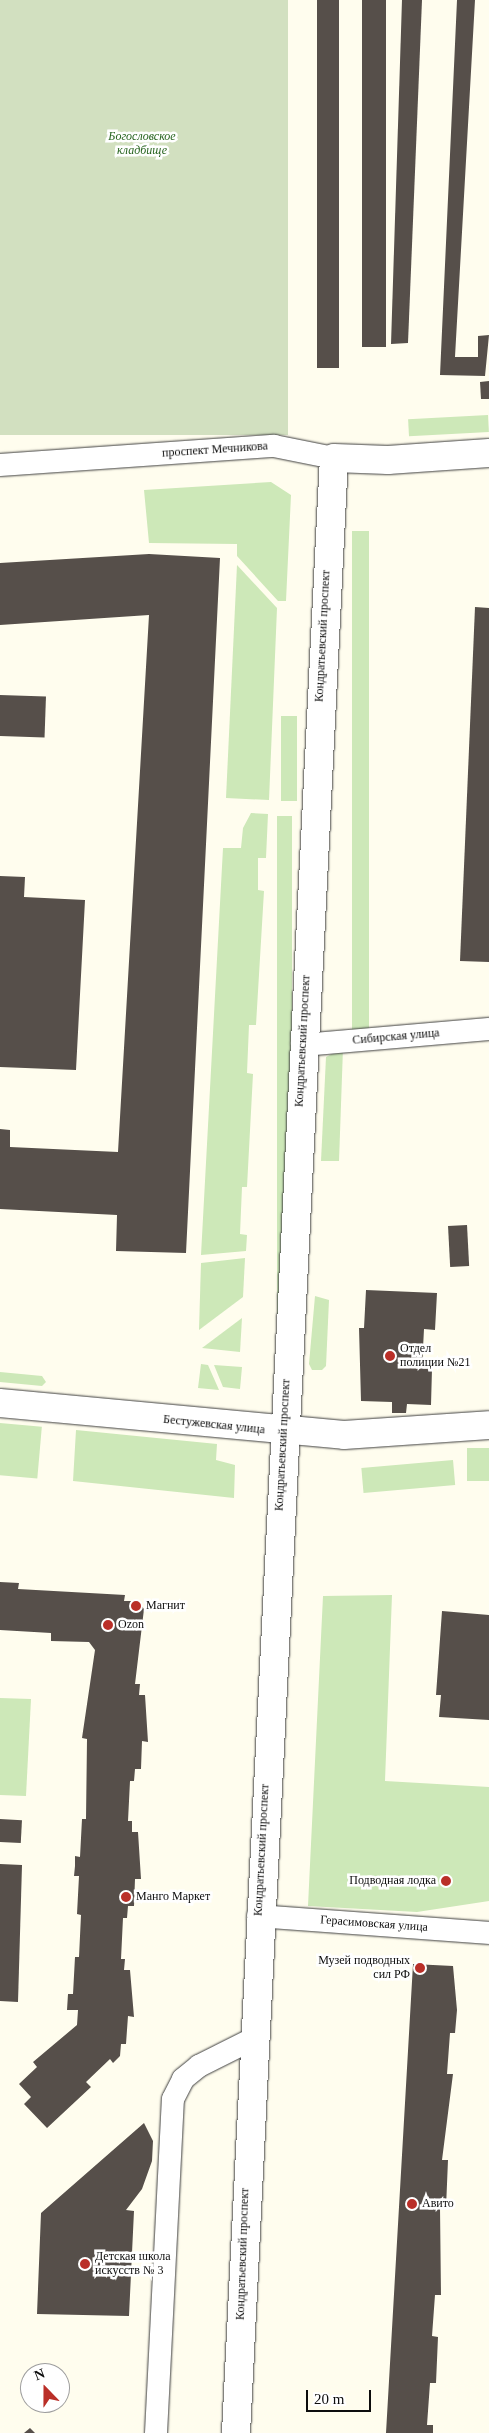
<!DOCTYPE html>
<html>
<head>
<meta charset="utf-8">
<style>
	body { margin:0 }
	#map { position:relative; width:489px; height:2433px; overflow:hidden; background:#fffdee; font-family:Georgia,serif }
	div>[style] { position:absolute }
	[style*='--x'] { left:calc(var(--x)*1px); top:calc(var(--y)*1px); width:calc(var(--w)*1px); rotate:calc(var(--a)*1deg) }
	.green>* { inset:0; background:#cde8b8; transform-origin:0 0 }
	.cemetery>* { inset:0; background:#d2e0c0; transform-origin:0 0 }
	.building>* { inset:0; background:#564f4a; transform-origin:0 0 }
	.roads { filter:drop-shadow(0 0 1px #404040) drop-shadow(0 0 1px #404040) }
	.minor>* { height:22px; margin:-11px; padding:0 11px; transform-origin:11px; border-radius:11px; background:#fff }
	.tertiary>* { height:28px; margin:-14px; padding:0 14px; transform-origin:14px; border-radius:14px; background:#fff }
	.dots>* { width:14px; height:14px; translate:-50% -50%; box-sizing:border-box; border:2px solid #fff; border-radius:50% }
	span { translate:-50% -50%; white-space:nowrap; text-align:center; line-height:1.15; -webkit-text-stroke:5px #fff; paint-order:stroke }
	.park-label { font-size:12px; color:#27641f; font-style:italic }
	.street-label { font-size:12px; color:#0d0d0d }
	.poi-label { font-size:12px; color:#0d0d0d }
	.left { translate:0 -50%; text-align:left }
	.right { translate:-100% -50%; text-align:right }
	.north { position:absolute; left:20px; top:2363px; width:50px; height:50px; box-sizing:border-box; background:#fff; border:1px solid #9e9e9e; border-radius:50%; rotate:338deg; font-size:14px; font-weight:700; line-height:20px; text-align:center; color:#0d0d0d }
	.north::after { content:''; display:block; margin:auto; width:18px; height:22px; background:#ba2f28; clip-path:polygon(50% 0,100% 100%,50% 72%,0 100%) }
	.scale { position:absolute; left:306px; top:2390px; width:65px; height:22px; box-sizing:border-box; border:2px solid #0d0d0d; border-top:0; padding-left:6px; font-size:15px; line-height:18px; white-space:nowrap; color:#0d0d0d; -webkit-text-stroke:4px #fff; paint-order:stroke }
</style>
</head>
<body>
<div id="map">
	<div class="green">
		<div style="left:488px;top:415px;width:17px;height:80px;rotate:87deg"></div>
		<div style="clip-path:polygon(271px 482px,291px 495px,286px 601px,278px 601px,237px 556px,237px 544px,149px 543px,144px 490px)"></div>
		<div style="left:352px;top:531px;width:17px;height:503px"></div>
		<div style="clip-path:polygon(237px 565px,277px 608px,269px 800px,226px 798px)"></div>
		<div style="left:281px;top:716px;width:16px;height:85px"></div>
		<div style="clip-path:polygon(251px 813px,268px 814px,266px 858px,258px 858px,258px 890px,264px 891px,256px 1025px,249px 1025px,247px 1073px,253px 1074px,247px 1187px,242px 1187px,240px 1234px,247px 1235px,246px 1251px,201px 1255px,223px 848px,241px 848px,243px 828px)"></div>
		<div style="left:277px;top:816px;width:15px;height:538px"></div>
		<div style="clip-path:polygon(343px 1048px,339px 1161px,321px 1161px,326px 1057px)"></div>
		<div style="clip-path:polygon(245px 1258px,243px 1297px,199px 1330px,201px 1263px)"></div>
		<div style="clip-path:polygon(315px 1296px,329px 1300px,326px 1366px,322px 1370px,312px 1370px,309px 1364px)"></div>
		<div style="clip-path:polygon(242px 1318px,240px 1352px,202px 1348px)"></div>
		<div style="clip-path:polygon(201px 1364px,208px 1365px,219px 1390px,198px 1388px)"></div>
		<div style="clip-path:polygon(214px 1365px,242px 1367px,240px 1389px,223px 1387px)"></div>
		<div style="clip-path:polygon(0 1372px,42px 1376px,46px 1382px,42px 1386px,0 1382px)"></div>
		<div style="left:0;top:1423px;width:42px;height:52px;rotate:5deg"></div>
		<div style="clip-path:polygon(76px 1430px,217px 1444px,216px 1460px,235px 1465px,234px 1498px,73px 1481px)"></div>
		<div style="left:489px;top:1448px;width:33px;height:22px;rotate:90deg"></div>
		<div style="left:453px;top:1460px;width:25px;height:92px;rotate:85deg"></div>
		<div style="clip-path:polygon(392px 1595px,385px 1781px,489px 1787px,489px 1901px,417px 1912px,308px 1906px,323px 1596px)"></div>
		<div style="clip-path:polygon(0 1698px,31px 1699px,26px 1796px,0 1795px)"></div>
	</div>
	<div class="cemetery">
		<div style="left:0;top:0;width:288px;height:435px"></div>
	</div>
	<div class="building">
		<div style="left:317px;top:0;width:22px;height:368px"></div>
		<div style="left:362px;top:0;width:24px;height:347px"></div>
		<div style="clip-path:polygon(402px 0,422px 0,408px 343px,391px 344px)"></div>
		<div style="clip-path:polygon(457px 0,475px 0,455px 357px,478px 357px,478px 336px,489px 335px,485px 376px,440px 375px)"></div>
		<div style="clip-path:polygon(489px 381px,489px 399px,481px 399px,480px 382px)"></div>
		<div style="clip-path:polygon(149px 554px,220px 558px,186px 1253px,116px 1251px,117px 1215px,0 1209px,0 1129px,10px 1130px,10px 1147px,118px 1152px,149px 615px,0 625px,0 563px)"></div>
		<div style="clip-path:polygon(475px 607px,489px 608px,489px 962px,460px 961px)"></div>
		<div style="left:0;top:695px;width:46px;height:41px;rotate:2deg"></div>
		<div style="clip-path:polygon(0 876px,25px 877px,24px 897px,85px 900px,76px 1070px,0 1067px)"></div>
		<div style="left:467px;top:1225px;width:41px;height:19px;rotate:87deg"></div>
		<div style="clip-path:polygon(366px 1290px,437px 1293px,435px 1330px,424px 1329px,422px 1368px,432px 1369px,431px 1405px,407px 1404px,406px 1413px,392px 1413px,392px 1402px,361px 1401px,359px 1328px,364px 1328px)"></div>
		<div style="clip-path:polygon(0 1582px,19px 1583px,18px 1589px,125px 1595px,124px 1601px,138px 1601px,144px 1609px,135px 1684px,140px 1684px,139px 1695px,145px 1695px,148px 1742px,142px 1741px,141px 1769px,135px 1769px,134px 1781px,130px 1781px,128px 1821px,132px 1821px,132px 1832px,138px 1832px,141px 1879px,135px 1879px,134px 1906px,128px 1906px,127px 1918px,123px 1918px,121px 1959px,125px 1959px,124px 1970px,130px 1970px,134px 2017px,128px 2016px,126px 2044px,121px 2044px,120px 2056px,113px 2063px,110px 2059px,86px 2082px,91px 2087px,47px 2128px,24px 2104px,31px 2097px,19px 2084px,37px 2067px,33px 2062px,77px 2025px,78px 2010px,67px 2010px,68px 1994px,73px 1994px,75px 1957px,79px 1957px,81px 1915px,77px 1914px,79px 1876px,74px 1876px,75px 1866px,75px 1856px,80px 1857px,82px 1819px,86px 1819px,87px 1739px,82px 1738px,95px 1650px,89px 1642px,51px 1641px,51px 1633px,0 1630px)"></div>
		<div style="clip-path:polygon(442px 1611px,489px 1615px,489px 1720px,439px 1717px,441px 1695px,436px 1695px)"></div>
		<div style="left:0;top:1819px;width:22px;height:23px;rotate:3deg"></div>
		<div style="clip-path:polygon(0 1864px,22px 1865px,18px 2002px,0 2001px)"></div>
		<div style="clip-path:polygon(413px 1964px,453px 1966px,457px 2010px,455px 2033px,450px 2033px,447px 2074px,453px 2074px,442px 2160px,448px 2160px,446px 2208px,440px 2207px,441px 2295px,435px 2295px,432px 2336px,438px 2337px,436px 2383px,430px 2383px,427px 2425px,433px 2425px,433px 2433px,386px 2433px)"></div>
		<div style="clip-path:polygon(144px 2123px,153px 2141px,152px 2161px,142px 2189px,126px 2210px,134px 2211px,129px 2316px,37px 2314px,41px 2213px)"></div>
		<div style="clip-path:polygon(30px 2428px,35px 2433px,24px 2433px)"></div>
	</div>
	<div class="roads">
		<div class="minor">
			<div style="--x:0;--y:465;--w:275;--a:-4"></div>
			<div style="--x:274;--y:446;--w:61;--a:11.3"></div>
			<div style="--x:302;--y:1045;--w:188;--a:-4.9"></div>
			<div style="--x:258;--y:1916;--w:232;--a:4.2"></div>
			<div style="--x:156;--y:2433;--w:334;--a:-87.1"></div>
			<div style="--x:173;--y:2099;--w:22;--a:-63"></div>
			<div style="--x:183;--y:2079;--w:21;--a:-39"></div>
			<div style="--x:199;--y:2066;--w:60;--a:-26.6"></div>
		</div>
		<div class="tertiary">
			<div style="--x:0;--y:1403;--w:345;--a:5.3"></div>
			<div style="--x:344;--y:1435;--w:145;--a:-3.9"></div>
			<div style="--x:236;--y:2433;--w:1977;--a:-87.16"></div>
			<div style="--x:334;--y:458;--w:54;--a:2.1"></div>
			<div style="--x:388;--y:460;--w:101;--a:-4"></div>
		</div>
	</div>
	<div class="dots">
		<div style="left:390px;top:1356px;background:#ba2f28"></div>
		<div style="left:136px;top:1606px;background:#ba2f28"></div>
		<div style="left:108px;top:1625px;background:#ba2f28"></div>
		<div style="left:446px;top:1881px;background:#ba2f28"></div>
		<div style="left:126px;top:1897px;background:#ba2f28"></div>
		<div style="left:420px;top:1968px;background:#ba2f28"></div>
		<div style="left:412px;top:2204px;background:#ba2f28"></div>
		<div style="left:85px;top:2264px;background:#ba2f28"></div>
	</div>
	<div class="park-label">
		<span style="left:142px;top:144px">Богословское<br>кладбище</span>
	</div>
	<div class="street-label">
		<span style="left:215px;top:450px;rotate:-4deg">проспект Мечникова</span>
		<span style="left:323px;top:636px;rotate:-87deg">Кондратьевский проспект</span>
		<span style="left:396px;top:1037px;rotate:-5deg">Сибирская улица</span>
		<span style="left:303px;top:1041px;rotate:-87deg">Кондратьевский проспект</span>
		<span style="left:214px;top:1425px;rotate:6deg">Бестужевская улица</span>
		<span style="left:283px;top:1445px;rotate:-87deg">Кондратьевский проспект</span>
		<span style="left:262px;top:1850px;rotate:-87deg">Кондратьевский проспект</span>
		<span style="left:374px;top:1924px;rotate:4deg">Герасимовская улица</span>
		<span style="left:243px;top:2254px;rotate:-88deg">Кондратьевский проспект</span>
	</div>
	<div class="poi-label">
		<span class="left" style="left:400px;top:1356px">Отдел<br>полиции №21</span>
		<span class="left" style="left:146px;top:1606px">Магнит</span>
		<span class="left" style="left:118px;top:1625px">Ozon</span>
		<span class="right" style="left:436px;top:1881px">Подводная лодка</span>
		<span class="left" style="left:136px;top:1897px">Манго Маркет</span>
		<span class="right" style="left:410px;top:1968px">Музей подводных<br>сил РФ</span>
		<span class="left" style="left:422px;top:2204px">Авито</span>
		<span class="left" style="left:95px;top:2264px">Детская школа<br>искусств № 3</span>
	</div>
	<div class="north">N</div>
	<div class="scale">20 m</div>
</div>
</body>
</html>
